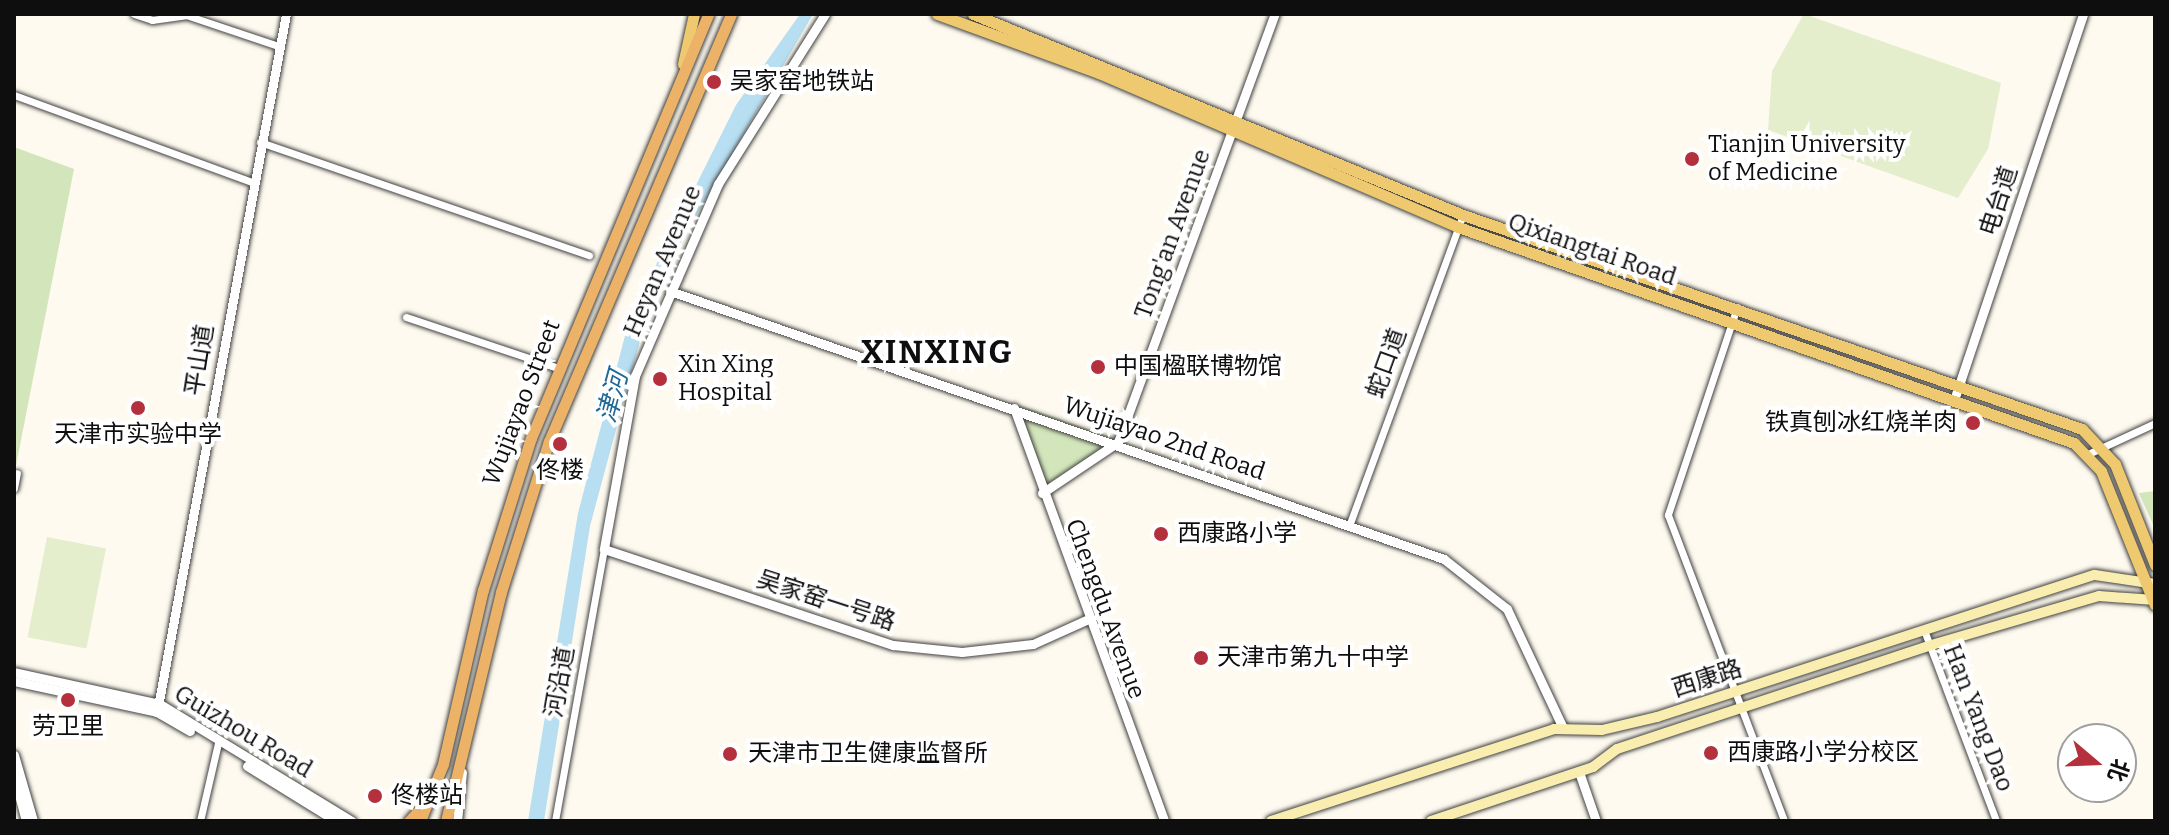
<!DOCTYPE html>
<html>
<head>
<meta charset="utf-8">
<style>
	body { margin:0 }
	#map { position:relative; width:2169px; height:835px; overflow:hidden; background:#fefaef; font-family:Bitter,"Noto Sans SC",serif }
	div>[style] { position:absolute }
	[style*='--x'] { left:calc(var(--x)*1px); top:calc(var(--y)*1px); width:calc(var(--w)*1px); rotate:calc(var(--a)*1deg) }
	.green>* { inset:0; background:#d3e6bb }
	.pitch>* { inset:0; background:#e4eecc; transform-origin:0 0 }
	.water>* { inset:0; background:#b8def1 }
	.roads { filter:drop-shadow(0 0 2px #414141) drop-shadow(0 0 2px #414141) }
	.minor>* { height:7px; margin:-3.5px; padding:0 3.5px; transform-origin:3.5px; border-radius:3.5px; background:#fff }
	.tertiary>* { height:9px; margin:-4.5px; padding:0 4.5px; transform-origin:4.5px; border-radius:4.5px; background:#fff }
	.secondary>* { height:10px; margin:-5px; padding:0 5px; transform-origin:5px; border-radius:5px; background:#f9edaf }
	.primary>* { height:11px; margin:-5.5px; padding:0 5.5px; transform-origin:5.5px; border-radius:5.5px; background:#eec96f }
	.trunk>* { height:11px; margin:-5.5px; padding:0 5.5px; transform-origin:5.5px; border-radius:5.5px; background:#ecb268 }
	.dots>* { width:22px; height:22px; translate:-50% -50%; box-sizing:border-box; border:4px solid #fff; border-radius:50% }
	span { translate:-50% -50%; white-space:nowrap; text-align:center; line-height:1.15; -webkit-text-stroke:8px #fff; paint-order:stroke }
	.poi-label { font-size:24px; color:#0e0e0e }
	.left { translate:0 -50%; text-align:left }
	.right { translate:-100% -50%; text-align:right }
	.street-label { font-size:24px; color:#0e0e0e }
	.water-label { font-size:26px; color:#206896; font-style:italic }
	.district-label { font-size:32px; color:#0e0e0e; font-weight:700; letter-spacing:2px }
	.frame { position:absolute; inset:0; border:16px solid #0e0e0e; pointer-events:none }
	.north { position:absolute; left:2057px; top:723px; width:80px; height:80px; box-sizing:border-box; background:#fff; border:2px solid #9f9f9f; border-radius:50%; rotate:109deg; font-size:22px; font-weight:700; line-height:32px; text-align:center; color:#0e0e0e }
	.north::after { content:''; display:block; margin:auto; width:28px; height:36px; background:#b3303c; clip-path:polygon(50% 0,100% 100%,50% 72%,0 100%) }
</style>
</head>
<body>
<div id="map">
	<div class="green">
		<div style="clip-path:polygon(14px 147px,74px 169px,14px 476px)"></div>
		<div style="clip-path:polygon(1019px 405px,1122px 441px,1046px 492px)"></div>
		<div style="clip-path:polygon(2155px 491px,2155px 529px,2139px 493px)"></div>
	</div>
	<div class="pitch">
		<div style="clip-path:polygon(1804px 14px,2001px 83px,1988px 149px,1958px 198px,1768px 130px,1772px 71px)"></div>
		<div style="left:47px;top:537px;width:60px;height:102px;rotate:11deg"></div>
	</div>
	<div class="water">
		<div style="clip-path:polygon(800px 14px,813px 14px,654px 289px,590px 526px,544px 821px,528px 821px,578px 513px,630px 317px,736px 105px)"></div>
	</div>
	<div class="roads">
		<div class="minor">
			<div style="--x:134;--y:14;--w:19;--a:18"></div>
			<div style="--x:152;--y:20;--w:34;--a:-8"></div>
			<div style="--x:186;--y:15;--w:97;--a:18.6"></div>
			<div style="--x:14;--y:95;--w:253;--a:20.1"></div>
			<div style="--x:260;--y:142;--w:348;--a:19"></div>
			<div style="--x:1737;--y:307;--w:219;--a:108.4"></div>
			<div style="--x:1668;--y:515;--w:327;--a:69.2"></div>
			<div style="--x:406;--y:317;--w:160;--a:18.5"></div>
			<div style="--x:2088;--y:454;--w:74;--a:-24.8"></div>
			<div style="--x:14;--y:488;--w:15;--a:-79"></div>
			<div style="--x:1349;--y:526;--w:331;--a:-69.9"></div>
			<div style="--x:1924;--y:630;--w:204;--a:69.3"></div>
			<div style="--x:200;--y:821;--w:80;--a:-77"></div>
			<div style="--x:555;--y:821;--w:276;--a:-79.8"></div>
		</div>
		<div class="tertiary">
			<div style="--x:825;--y:14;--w:201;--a:122.2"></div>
			<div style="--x:718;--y:184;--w:209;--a:113.4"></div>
			<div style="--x:635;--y:376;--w:176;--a:100.2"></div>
			<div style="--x:604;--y:549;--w:305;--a:18.4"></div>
			<div style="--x:893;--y:645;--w:69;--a:5.8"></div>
			<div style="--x:962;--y:652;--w:71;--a:-6.4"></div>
			<div style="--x:1033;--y:644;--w:58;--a:-24.4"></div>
			<div style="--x:670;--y:291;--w:819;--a:19.1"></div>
			<div style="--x:1444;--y:559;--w:80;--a:38.4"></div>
			<div style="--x:1507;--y:609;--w:132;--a:64.8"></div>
			<div style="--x:1954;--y:400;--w:407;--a:-71.5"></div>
			<div style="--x:1014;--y:408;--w:439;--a:70"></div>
			<div style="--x:1042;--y:493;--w:92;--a:-33.9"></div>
			<div style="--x:1118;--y:442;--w:456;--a:-69.9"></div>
			<div style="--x:14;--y:672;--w:149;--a:12.4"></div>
			<div style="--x:160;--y:704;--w:225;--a:31.4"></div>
			<div style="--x:14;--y:681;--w:146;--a:12.2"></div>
			<div style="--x:157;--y:712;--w:38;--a:30"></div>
			<div style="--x:157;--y:712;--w:710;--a:-79.53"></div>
			<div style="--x:14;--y:755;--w:69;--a:73.9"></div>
			<div style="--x:247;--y:766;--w:105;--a:31.7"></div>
			<div style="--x:1579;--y:772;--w:52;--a:70.9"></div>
			<div style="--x:14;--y:776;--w:47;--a:75.1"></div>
			<div style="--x:457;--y:821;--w:49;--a:-84.2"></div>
		</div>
		<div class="secondary">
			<div style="--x:1271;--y:821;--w:298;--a:-18"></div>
			<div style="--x:1554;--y:729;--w:48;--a:1.2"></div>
			<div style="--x:1602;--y:730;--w:57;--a:-13.3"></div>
			<div style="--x:1657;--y:717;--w:460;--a:-18"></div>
			<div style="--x:2095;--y:575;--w:61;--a:8.5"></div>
			<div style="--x:1431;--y:821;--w:171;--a:-18.4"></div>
			<div style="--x:1593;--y:767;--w:30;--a:-37"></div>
			<div style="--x:1617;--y:749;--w:328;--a:-18.3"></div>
			<div style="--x:1928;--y:646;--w:178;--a:-16.3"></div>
			<div style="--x:2099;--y:596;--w:56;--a:4.1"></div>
		</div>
		<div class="primary">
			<div style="--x:937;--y:14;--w:172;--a:20"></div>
			<div style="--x:1099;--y:73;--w:391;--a:23.2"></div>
			<div style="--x:1458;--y:227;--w:653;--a:19.32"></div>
			<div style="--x:2074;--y:443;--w:39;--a:46"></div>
			<div style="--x:2101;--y:471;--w:144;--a:68.1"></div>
			<div style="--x:973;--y:14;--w:530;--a:22.3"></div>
			<div style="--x:1463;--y:215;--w:655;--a:19.07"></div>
			<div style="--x:2082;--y:429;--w:48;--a:46.7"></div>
			<div style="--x:2115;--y:464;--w:109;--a:68.4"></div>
			<div style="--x:683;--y:64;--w:51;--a:-77.6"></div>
		</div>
		<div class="trunk">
			<div style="--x:409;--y:821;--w:22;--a:-47"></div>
			<div style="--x:420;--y:821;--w:61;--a:-68"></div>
			<div style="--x:443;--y:764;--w:179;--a:-77.1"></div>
			<div style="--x:483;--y:590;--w:159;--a:-72.5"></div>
			<div style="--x:531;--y:438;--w:459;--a:-67.3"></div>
			<div style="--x:446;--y:821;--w:236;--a:-76.5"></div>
			<div style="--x:501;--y:592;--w:158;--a:-72.4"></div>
			<div style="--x:549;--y:441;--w:464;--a:-66.9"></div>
		</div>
	</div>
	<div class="dots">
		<div style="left:714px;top:82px;background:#b3303c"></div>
		<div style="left:1692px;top:159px;background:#b3303c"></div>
		<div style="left:1098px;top:367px;background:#b3303c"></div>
		<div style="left:660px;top:379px;background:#b3303c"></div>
		<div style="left:138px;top:408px;background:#b3303c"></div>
		<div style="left:1973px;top:423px;background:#b3303c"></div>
		<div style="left:560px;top:444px;background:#b3303c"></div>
		<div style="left:1161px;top:534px;background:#b3303c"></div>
		<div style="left:1201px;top:658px;background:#b3303c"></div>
		<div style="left:68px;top:700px;background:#b3303c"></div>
		<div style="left:1711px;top:753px;background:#b3303c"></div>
		<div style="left:730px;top:754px;background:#b3303c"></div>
		<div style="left:375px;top:796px;background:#b3303c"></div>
	</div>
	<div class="poi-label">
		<span class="left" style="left:730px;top:82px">吴家窑地铁站</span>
		<span class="left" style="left:1708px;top:159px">Tianjin University<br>of Medicine</span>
		<span class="left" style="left:678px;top:379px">Xin Xing<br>Hospital</span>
		<span class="left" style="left:1114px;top:367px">中国楹联博物馆</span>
		<span class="right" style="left:1957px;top:423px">铁真刨冰红烧羊肉</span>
		<span style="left:138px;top:435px">天津市实验中学</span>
		<span style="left:560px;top:471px">佟楼</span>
		<span class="left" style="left:1177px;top:534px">西康路小学</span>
		<span class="left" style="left:1217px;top:658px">天津市第九十中学</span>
		<span style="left:68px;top:727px">劳卫里</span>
		<span class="left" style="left:1727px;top:753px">西康路小学分校区</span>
		<span class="left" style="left:748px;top:754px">天津市卫生健康监督所</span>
		<span class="left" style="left:391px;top:796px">佟楼站</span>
	</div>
	<div class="street-label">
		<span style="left:1999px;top:201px;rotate:-72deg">电台道</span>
		<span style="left:1173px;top:234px;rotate:-70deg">Tong'an Avenue</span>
		<span style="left:1592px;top:250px;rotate:19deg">Qixiangtai Road</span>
		<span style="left:663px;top:261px;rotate:-67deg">Heyan Avenue</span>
		<span style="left:200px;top:360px;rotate:-81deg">平山道</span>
		<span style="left:1387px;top:363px;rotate:-70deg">蛇口道</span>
		<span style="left:522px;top:403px;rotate:-69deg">Wujiayao Street</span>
		<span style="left:1164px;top:439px;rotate:19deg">Wujiayao 2nd Road</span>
		<span style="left:826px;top:601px;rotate:18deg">吴家窑一号路</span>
		<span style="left:1105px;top:609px;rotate:70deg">Chengdu Avenue</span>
		<span style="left:1707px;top:679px;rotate:-18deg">西康路</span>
		<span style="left:560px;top:682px;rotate:-80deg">河沿道</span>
		<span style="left:1978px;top:718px;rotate:69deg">Han Yang Dao</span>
		<span style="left:243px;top:732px;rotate:31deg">Guizhou Road</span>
	</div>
	<div class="water-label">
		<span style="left:613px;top:397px;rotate:-75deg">津河</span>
	</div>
	<div class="district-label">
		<span style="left:937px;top:352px">XINXING</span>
	</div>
	<div class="frame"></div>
	<div class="north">北</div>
</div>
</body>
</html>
